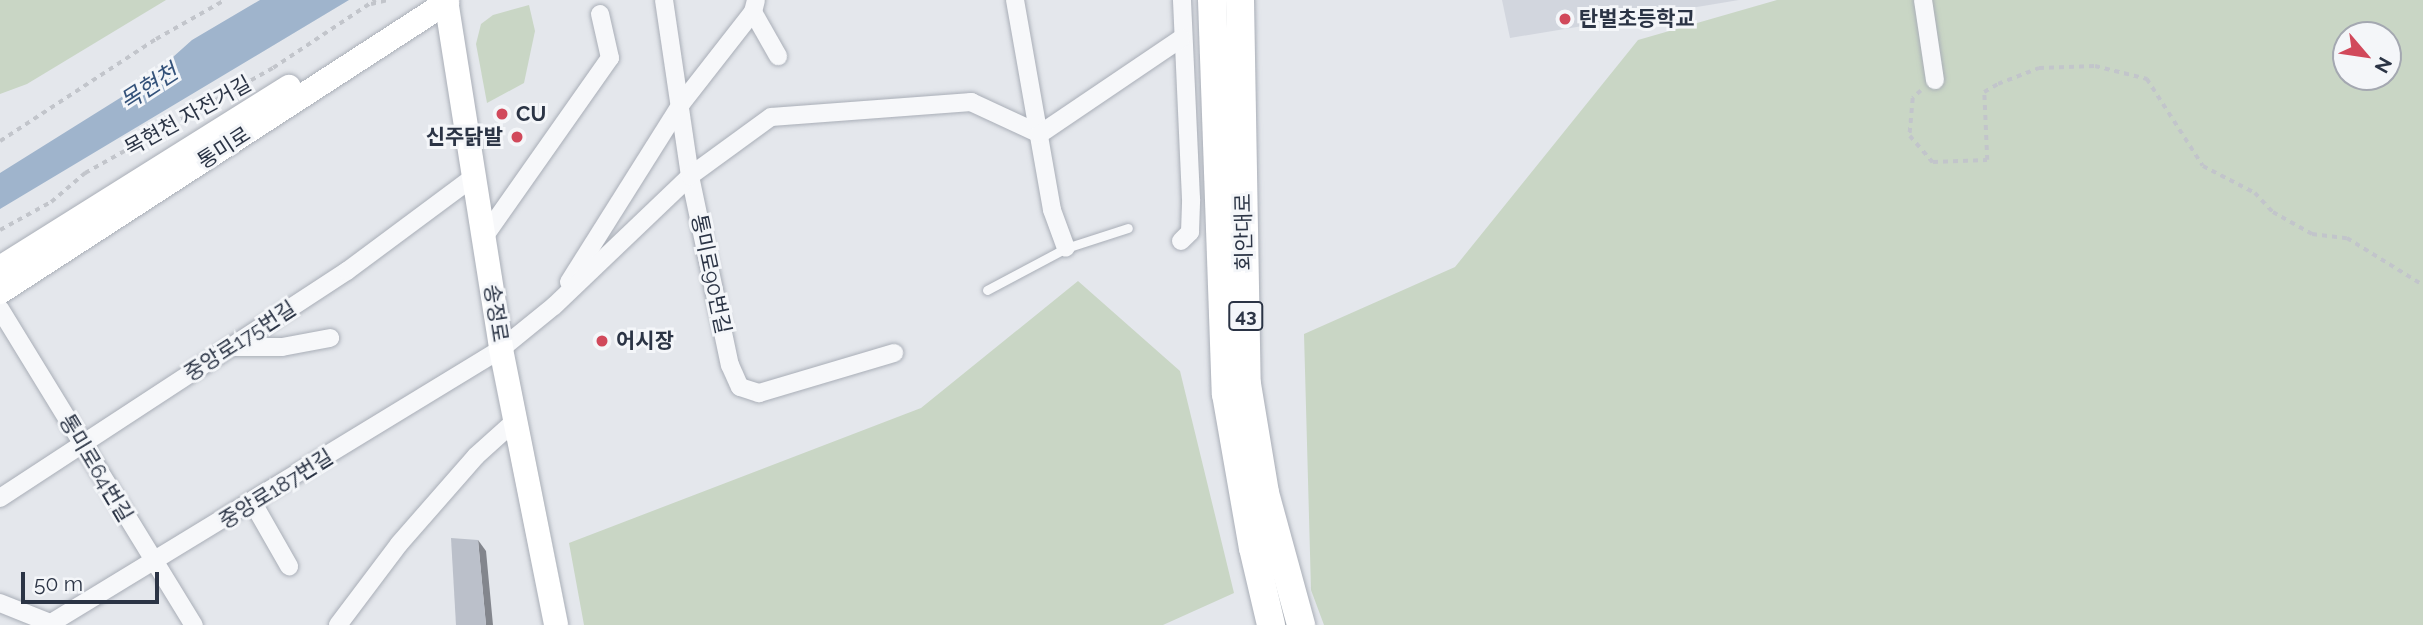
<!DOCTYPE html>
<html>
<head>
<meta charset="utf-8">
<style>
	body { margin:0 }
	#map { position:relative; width:2423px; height:625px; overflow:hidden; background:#e4e7ec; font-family:Raleway,"Noto Sans KR",sans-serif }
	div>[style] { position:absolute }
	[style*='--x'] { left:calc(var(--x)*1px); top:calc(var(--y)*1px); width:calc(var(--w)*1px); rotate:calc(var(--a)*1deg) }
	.built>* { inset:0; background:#d2d6de }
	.green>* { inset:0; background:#c9d6c5 }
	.water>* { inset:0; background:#9fb4cc }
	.path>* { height:3.5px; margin-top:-1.75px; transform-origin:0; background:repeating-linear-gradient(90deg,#c2c5cb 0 5px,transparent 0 10px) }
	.roads { filter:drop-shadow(0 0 2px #a9aeb7) drop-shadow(0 0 2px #a9aeb7) }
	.lane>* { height:9px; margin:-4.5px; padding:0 4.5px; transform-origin:4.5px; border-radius:4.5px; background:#f7f8fa }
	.street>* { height:18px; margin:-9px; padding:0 9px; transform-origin:9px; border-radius:9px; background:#f7f8fa }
	.secondary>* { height:24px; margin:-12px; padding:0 12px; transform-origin:12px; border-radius:12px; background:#fff }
	.primary>* { height:28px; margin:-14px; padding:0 14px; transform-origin:14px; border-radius:14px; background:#fff }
	.shaded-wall>* { inset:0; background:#83868d }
	.building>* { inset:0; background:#bbc0ca }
	.dots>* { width:19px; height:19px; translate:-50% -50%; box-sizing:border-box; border:4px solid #f4f6f9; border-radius:50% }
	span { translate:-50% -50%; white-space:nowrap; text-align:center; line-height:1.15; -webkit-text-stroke:6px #f4f6f9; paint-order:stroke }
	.shield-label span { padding:2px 5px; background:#f4f6f9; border:2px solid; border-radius:5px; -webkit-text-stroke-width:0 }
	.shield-label { font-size:19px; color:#2b3445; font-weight:700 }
	.poi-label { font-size:21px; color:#2b3445; font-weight:700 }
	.left { translate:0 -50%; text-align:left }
	.right { translate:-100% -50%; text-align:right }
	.street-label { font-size:21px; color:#2b3445 }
	.water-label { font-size:23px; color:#34527a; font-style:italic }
	.north { position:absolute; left:2332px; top:21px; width:70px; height:70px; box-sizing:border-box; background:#f4f6f9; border:2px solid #a4a8b1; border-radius:50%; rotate:119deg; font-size:19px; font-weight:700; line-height:28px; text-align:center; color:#2b3445 }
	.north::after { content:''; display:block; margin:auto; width:24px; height:32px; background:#d1495b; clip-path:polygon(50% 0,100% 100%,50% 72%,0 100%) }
	.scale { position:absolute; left:21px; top:572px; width:138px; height:32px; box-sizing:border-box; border:4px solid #2b3445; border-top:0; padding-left:9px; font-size:21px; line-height:24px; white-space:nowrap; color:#2b3445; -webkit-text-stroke:5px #f4f6f9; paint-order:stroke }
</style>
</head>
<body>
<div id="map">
	<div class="built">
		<div style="clip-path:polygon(1502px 0,1739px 0,1510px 38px)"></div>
	</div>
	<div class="green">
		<div style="clip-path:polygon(0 0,166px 0,27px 84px,0 94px)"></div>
		<div style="clip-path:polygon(evenodd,1777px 0,2423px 0,2423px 625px,1324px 625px,1311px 590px,1304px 334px,1455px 267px,1638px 40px,1777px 0,2346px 35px,2388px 35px,2388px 77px,2346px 77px,2346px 35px)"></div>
		<div style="clip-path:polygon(529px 5px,535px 31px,524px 83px,487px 103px,476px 44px,481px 24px,493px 15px)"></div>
		<div style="clip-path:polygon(1078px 281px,1180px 371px,1234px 593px,1163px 625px,584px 625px,569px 543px,921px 408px)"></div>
	</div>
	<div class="water">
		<div style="clip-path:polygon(260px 0,349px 0,0 209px,0 173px,144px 83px,192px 40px)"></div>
	</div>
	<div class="path">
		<div style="--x:371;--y:4;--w:17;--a:-13"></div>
		<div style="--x:1921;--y:91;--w:11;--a:139"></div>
		<div style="--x:1913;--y:98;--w:38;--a:95"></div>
		<div style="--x:1910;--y:136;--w:35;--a:49"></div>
		<div style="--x:1933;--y:162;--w:54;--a:-2.1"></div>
		<div style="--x:1987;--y:160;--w:68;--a:-92.5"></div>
		<div style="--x:1984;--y:92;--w:16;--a:-30"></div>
		<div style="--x:1998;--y:84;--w:44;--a:-21.3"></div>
		<div style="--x:2039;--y:68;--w:56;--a:-2"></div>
		<div style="--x:2095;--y:66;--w:54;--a:14"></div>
		<div style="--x:2147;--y:79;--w:103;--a:57.2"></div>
		<div style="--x:2203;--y:166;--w:59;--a:27.4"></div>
		<div style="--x:2255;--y:193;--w:26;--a:47"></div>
		<div style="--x:2273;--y:212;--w:45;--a:29.4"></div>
		<div style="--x:2312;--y:234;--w:35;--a:7"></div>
		<div style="--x:2347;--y:238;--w:89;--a:31.7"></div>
		<div style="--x:0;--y:141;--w:186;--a:-33.2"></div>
		<div style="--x:156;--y:39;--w:79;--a:-29.5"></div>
		<div style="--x:0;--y:230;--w:58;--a:-28.8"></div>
		<div style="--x:51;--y:202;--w:45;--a:-40.5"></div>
		<div style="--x:85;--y:173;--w:215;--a:-29.2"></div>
		<div style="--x:273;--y:68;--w:123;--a:-33.7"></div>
	</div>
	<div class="roads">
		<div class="lane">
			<div style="--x:987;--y:290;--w:89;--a:-28"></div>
			<div style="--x:1066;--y:248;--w:65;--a:-17.9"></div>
		</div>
		<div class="street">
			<div style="--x:664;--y:0;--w:178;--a:81.6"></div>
			<div style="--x:690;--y:176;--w:193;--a:78.1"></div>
			<div style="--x:730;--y:365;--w:24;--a:66"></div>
			<div style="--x:740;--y:387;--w:20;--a:18"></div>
			<div style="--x:759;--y:393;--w:141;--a:-16.5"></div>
			<div style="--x:1015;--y:0;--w:213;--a:80"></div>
			<div style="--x:1052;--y:210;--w:40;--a:69.8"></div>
			<div style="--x:1923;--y:0;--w:81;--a:81.5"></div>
			<div style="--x:753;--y:12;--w:51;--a:60.4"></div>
			<div style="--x:484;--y:237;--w:219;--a:-54.9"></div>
			<div style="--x:610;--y:58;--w:45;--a:-102.8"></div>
			<div style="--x:1181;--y:241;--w:13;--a:-45"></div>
			<div style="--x:1190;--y:232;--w:33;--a:-88"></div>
			<div style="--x:1191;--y:199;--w:199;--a:-92.6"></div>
			<div style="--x:569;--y:282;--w:210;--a:-57.8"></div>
			<div style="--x:681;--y:104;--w:117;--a:-52"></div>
			<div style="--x:753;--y:12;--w:12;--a:-76"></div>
			<div style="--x:0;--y:309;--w:371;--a:58.5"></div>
			<div style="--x:231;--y:347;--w:51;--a:0"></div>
			<div style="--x:282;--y:347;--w:49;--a:-10.6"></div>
			<div style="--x:0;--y:498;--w:415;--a:-33.2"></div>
			<div style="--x:347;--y:271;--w:159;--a:-36.6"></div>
			<div style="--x:253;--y:503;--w:73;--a:60.3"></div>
			<div style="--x:0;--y:603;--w:59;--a:21.8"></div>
			<div style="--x:48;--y:625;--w:530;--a:-31.35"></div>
			<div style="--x:501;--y:349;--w:68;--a:-39.1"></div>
			<div style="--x:554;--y:306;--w:188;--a:-43.7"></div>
			<div style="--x:690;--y:176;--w:100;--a:-36.1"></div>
			<div style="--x:771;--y:117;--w:201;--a:-4.3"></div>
			<div style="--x:971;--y:102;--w:76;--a:24.9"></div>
			<div style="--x:1040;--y:134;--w:171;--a:-34.1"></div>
			<div style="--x:338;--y:625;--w:101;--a:-53"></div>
			<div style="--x:399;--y:544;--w:117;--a:-48.8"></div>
			<div style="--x:476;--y:456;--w:54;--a:-42"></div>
		</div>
		<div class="secondary">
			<div style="--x:446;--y:0;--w:353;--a:81"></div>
			<div style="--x:501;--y:349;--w:281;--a:78.7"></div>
			<div style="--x:0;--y:268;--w:341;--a:-32.1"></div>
			<div style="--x:0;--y:292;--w:533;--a:-32.97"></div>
		</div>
		<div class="primary">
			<div style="--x:1212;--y:0;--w:394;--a:88"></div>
			<div style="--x:1226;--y:394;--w:156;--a:80.1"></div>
			<div style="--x:1253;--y:548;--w:79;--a:76.8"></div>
			<div style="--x:1240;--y:0;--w:384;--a:89"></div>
			<div style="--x:1247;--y:384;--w:110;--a:80.6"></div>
			<div style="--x:1265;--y:493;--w:137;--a:74.7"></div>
		</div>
	</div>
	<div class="shaded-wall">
		<div style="clip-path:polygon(478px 540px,486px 551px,493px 625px,486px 625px)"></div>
	</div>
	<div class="building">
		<div style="clip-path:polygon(451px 538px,478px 540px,486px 625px,456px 625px)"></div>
	</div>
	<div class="dots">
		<div style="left:1565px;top:19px;background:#d1495b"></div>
		<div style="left:502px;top:114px;background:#d1495b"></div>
		<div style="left:517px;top:137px;background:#d1495b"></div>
		<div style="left:602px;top:341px;background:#d1495b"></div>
	</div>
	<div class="shield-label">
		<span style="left:1246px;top:316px">43</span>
	</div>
	<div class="poi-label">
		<span class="left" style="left:1579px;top:19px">탄벌초등학교</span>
		<span class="left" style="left:516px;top:114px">CU</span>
		<span class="right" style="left:503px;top:137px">신주닭발</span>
		<span class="left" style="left:616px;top:341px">어시장</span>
	</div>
	<div class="street-label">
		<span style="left:188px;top:116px;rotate:-29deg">목현천 자전거길</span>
		<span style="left:224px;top:148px;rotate:-33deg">통미로</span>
		<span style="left:1244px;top:232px;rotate:-91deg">회안대로</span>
		<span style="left:711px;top:274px;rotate:78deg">통미로90번길</span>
		<span style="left:496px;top:313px;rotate:81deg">송정로</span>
		<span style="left:240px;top:341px;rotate:-33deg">중앙로175번길</span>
		<span style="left:96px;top:468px;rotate:59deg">통미로64번길</span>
		<span style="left:276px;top:489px;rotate:-32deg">중앙로187번길</span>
	</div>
	<div class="water-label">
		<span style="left:149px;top:87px;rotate:-33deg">목현천</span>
	</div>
	<div class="north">N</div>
	<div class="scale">50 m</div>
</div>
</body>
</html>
